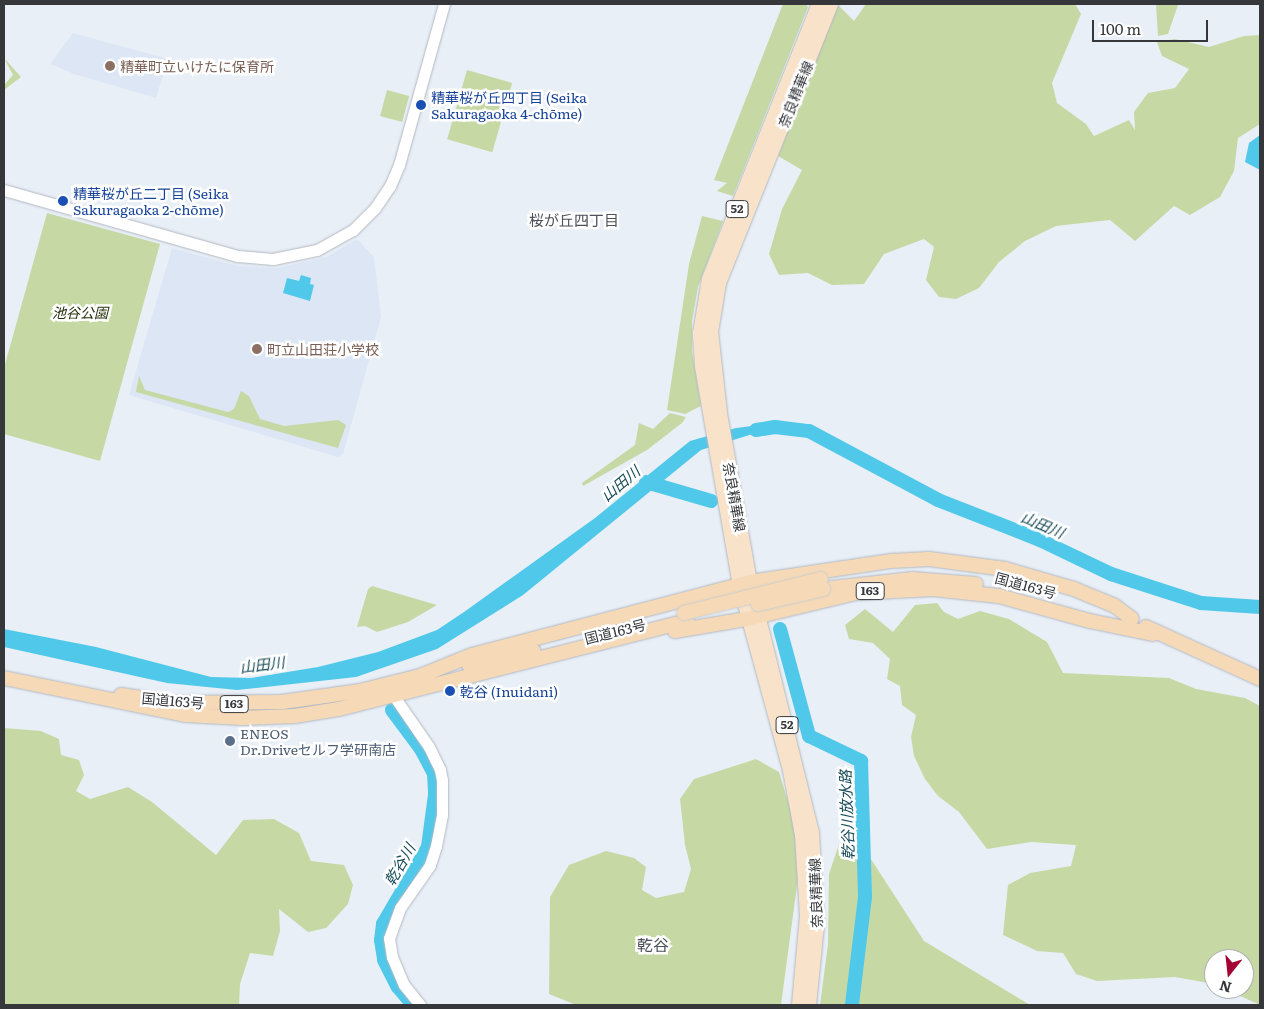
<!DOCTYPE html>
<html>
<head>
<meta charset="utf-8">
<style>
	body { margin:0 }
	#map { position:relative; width:1264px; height:1009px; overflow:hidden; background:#e9eff7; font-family:Literata,"Noto Sans JP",serif }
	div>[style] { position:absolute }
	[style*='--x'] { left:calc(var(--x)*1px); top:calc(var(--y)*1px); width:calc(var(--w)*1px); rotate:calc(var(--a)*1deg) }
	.built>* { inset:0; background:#dce6f5 }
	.green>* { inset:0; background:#c6d9a5; transform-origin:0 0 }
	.water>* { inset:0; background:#50c8ea }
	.river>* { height:14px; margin:-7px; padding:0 7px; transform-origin:7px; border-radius:7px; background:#50c8ea }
	.roads { filter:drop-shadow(0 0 1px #b2b8c0) drop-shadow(0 0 1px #b2b8c0) }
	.tertiary>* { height:11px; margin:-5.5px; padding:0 5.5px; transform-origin:5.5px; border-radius:5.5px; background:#fff }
	.primary>* { height:14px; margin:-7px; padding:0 7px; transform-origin:7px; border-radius:7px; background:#f8e3ca }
	.trunk>* { height:14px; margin:-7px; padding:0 7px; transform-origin:7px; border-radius:7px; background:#f6dab8 }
	.bridges { filter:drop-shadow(0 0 1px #cacbcc) drop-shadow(0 0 1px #cacbcc) }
	.trunk-bridge>* { height:14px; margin:-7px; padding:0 7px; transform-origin:7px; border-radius:7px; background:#f6dab8 }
	.dots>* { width:14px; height:14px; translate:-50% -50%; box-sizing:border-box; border:2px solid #fff; border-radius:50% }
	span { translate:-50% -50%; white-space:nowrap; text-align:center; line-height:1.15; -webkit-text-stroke:5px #fff; paint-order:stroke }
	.shield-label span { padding:1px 4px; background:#fff; border:1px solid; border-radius:4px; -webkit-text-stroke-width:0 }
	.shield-label { font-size:12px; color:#35373b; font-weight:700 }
	.education-label { font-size:14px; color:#785e54 }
	.left { translate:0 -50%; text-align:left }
	.street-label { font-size:14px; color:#35373b }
	.transit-label { font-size:14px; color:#164399 }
	.park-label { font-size:14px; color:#25300b; font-style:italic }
	.service-label { font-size:14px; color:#4e5e75 }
	.neighbourhood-label { font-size:15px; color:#4d5158 }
	.water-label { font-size:15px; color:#174a59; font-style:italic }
	.quarter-label { font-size:16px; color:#4d5158 }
	.frame { position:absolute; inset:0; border:5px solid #35373b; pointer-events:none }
	.north { position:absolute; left:1204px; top:949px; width:50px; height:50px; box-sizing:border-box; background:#fff; border:1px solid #aeafb1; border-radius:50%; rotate:196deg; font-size:14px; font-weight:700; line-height:20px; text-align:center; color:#35373b }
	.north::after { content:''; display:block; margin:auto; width:18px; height:22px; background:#a20234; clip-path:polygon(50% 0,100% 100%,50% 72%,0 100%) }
	.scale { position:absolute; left:1092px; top:20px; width:116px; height:22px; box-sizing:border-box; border:2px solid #35373b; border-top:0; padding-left:6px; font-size:15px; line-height:18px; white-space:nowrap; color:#35373b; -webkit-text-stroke:4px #fff; paint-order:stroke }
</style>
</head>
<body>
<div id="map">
	<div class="built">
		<div style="clip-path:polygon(73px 33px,168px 59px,156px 98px,74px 74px,50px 64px)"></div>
		<div style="clip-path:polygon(357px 239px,374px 257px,381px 317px,343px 454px,338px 457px,129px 395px,172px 248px,238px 266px,277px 268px,326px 257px)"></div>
	</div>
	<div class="green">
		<div style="clip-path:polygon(783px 4px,806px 4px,808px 7px,733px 196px,717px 191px,727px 183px,714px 180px)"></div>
		<div style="clip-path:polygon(837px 4px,854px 21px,866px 4px,1075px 4px,1081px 14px,1052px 83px,1057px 103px,1086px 124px,1094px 136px,1129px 120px,1135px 130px,1134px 112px,1148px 93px,1175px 88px,1189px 69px,1162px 56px,1157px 42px,1175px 39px,1209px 47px,1244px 36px,1260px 35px,1260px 124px,1238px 138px,1234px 171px,1220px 197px,1190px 215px,1174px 206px,1135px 241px,1110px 220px,1056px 226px,1025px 241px,999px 262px,979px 288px,956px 299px,939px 297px,926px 280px,934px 247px,924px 239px,884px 254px,864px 284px,832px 285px,808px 273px,779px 275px,769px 254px,782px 209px,802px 170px,778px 156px)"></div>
		<div style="clip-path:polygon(1156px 4px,1178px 5px,1168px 34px,1158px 36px)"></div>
		<div style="clip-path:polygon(4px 58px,21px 77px,4px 90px,4px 85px,13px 75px)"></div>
		<div style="left:467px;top:70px;width:47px;height:72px;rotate:16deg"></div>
		<div style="left:387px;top:90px;width:23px;height:27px;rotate:15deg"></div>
		<div style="clip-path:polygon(47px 213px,160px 244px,100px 461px,4px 434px,4px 368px)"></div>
		<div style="clip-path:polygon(702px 216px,723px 221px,698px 287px,692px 321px,692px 351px,701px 406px,685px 414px,667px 410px,689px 264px)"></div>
		<div style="clip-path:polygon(139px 376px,145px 390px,228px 412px,234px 409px,241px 391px,249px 396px,260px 419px,284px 426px,338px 420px,346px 425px,338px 448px,136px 392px)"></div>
		<div style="clip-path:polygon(670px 413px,686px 417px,682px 423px,647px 450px,583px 486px,582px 483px,635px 445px,639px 423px,653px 429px)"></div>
		<div style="clip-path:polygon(372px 586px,437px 605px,408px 622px,377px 632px,365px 626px,357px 627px,368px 589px)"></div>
		<div style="clip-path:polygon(937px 603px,944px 612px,958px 619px,980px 611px,1009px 619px,1047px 642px,1063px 673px,1169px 678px,1196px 689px,1245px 698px,1260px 706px,1260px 1005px,1225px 989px,1244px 989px,1244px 959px,1214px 959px,1214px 984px,1175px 977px,1097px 981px,1076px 974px,1063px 953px,1037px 951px,1003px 935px,1008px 885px,1030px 873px,1071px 866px,1076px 845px,1031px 842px,987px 849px,959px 812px,938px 796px,925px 779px,914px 756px,911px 737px,916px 715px,902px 705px,900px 686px,887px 679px,890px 659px,873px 643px,849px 639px,845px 625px,865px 609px,893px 632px,915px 605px)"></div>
		<div style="clip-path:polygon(4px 728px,41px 731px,59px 739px,61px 755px,79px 760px,84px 775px,76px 791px,90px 799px,128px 787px,152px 802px,216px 855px,243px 820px,274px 819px,299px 833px,311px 861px,344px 865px,353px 885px,348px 904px,326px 928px,308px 932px,279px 909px,280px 931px,273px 956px,250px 953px,240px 984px,239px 1005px,4px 1005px)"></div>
		<div style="clip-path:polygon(756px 759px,779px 772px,796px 828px,800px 863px,781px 1005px,576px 1005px,549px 994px,550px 897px,569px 865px,606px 851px,634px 858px,646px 867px,642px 890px,656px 898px,684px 892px,691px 869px,685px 845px,680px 799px,694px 779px)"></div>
		<div style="clip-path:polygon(856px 836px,924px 941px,1030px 1005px,820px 1005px,828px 944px,829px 874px,839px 844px)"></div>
	</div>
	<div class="water">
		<div style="clip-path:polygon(1260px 135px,1260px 170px,1245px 162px,1249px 143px)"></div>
		<div style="clip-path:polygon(301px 275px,311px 278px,310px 284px,314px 285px,310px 301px,283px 293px,287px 278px,299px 281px)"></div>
		<div style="clip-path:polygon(767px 424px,775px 427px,701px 450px,523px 595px,437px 649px,356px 677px,237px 690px,167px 683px,4px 647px,4px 629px,96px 647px,211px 677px,251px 678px,318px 667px,378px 652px,437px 630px,464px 612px,595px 518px,690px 441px,736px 428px)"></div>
	</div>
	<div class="river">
		<div style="--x:756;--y:430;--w:19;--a:-9"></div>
		<div style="--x:775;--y:427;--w:34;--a:7"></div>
		<div style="--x:809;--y:431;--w:146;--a:28.1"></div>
		<div style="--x:938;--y:500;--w:110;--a:21.4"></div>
		<div style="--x:1040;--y:540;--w:79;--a:25.6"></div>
		<div style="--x:1111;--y:574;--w:95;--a:17.9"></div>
		<div style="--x:1201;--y:603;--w:59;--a:3.9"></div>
		<div style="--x:646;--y:482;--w:68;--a:16.3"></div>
		<div style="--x:780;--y:629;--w:111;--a:74.8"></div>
		<div style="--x:809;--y:736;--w:58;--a:25.7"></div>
		<div style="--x:861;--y:761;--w:136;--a:88.3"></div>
		<div style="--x:865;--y:897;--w:109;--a:96.9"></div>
		<div style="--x:392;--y:710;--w:49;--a:53.4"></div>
		<div style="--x:421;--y:749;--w:27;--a:62"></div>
		<div style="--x:434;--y:773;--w:22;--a:87"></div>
		<div style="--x:435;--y:795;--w:52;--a:97.7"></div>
		<div style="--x:428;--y:847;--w:89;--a:120.3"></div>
		<div style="--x:383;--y:924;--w:16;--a:97"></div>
		<div style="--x:381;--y:940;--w:20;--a:81"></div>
		<div style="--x:384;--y:960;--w:30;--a:63"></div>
		<div style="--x:398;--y:987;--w:23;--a:50"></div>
	</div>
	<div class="roads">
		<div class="tertiary">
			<div style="--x:4;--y:190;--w:243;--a:15.8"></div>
			<div style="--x:238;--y:256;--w:35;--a:5"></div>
			<div style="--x:273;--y:259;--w:45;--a:-11.6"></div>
			<div style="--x:317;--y:250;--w:41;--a:-29.1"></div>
			<div style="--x:353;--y:230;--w:31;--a:-45"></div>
			<div style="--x:375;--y:208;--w:27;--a:-56"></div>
			<div style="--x:390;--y:186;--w:23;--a:-67"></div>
			<div style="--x:399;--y:165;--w:167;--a:-74.4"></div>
			<div style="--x:389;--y:689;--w:70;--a:55.4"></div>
			<div style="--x:429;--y:747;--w:25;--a:64"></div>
			<div style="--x:440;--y:770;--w:10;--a:79"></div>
			<div style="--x:442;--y:780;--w:35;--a:90"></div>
			<div style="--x:442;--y:815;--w:32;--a:101"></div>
			<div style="--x:436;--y:846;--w:20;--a:108"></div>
			<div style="--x:430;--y:865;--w:52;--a:124.9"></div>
			<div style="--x:400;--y:908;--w:32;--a:110"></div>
			<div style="--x:389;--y:938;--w:19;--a:81"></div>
			<div style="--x:392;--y:957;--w:30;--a:67"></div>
			<div style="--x:404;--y:985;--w:26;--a:51"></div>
		</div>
		<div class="primary">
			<div style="--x:799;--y:1005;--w:89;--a:-84.9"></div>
			<div style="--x:807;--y:916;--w:81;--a:-93.5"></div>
			<div style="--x:802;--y:835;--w:66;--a:-100.5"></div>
			<div style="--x:790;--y:770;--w:191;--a:-105.2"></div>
			<div style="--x:740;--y:586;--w:224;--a:-99.8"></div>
			<div style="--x:702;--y:365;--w:32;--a:-94"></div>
			<div style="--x:700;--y:333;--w:55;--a:-80.5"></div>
			<div style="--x:709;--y:279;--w:296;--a:-68.2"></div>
			<div style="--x:809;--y:1005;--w:80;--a:-84.3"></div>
			<div style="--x:817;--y:925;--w:92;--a:-93.1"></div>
			<div style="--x:812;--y:833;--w:259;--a:-103.9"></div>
			<div style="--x:750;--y:582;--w:172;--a:-100.1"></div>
			<div style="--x:720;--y:413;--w:81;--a:-96.3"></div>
			<div style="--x:711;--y:332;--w:50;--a:-80.7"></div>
			<div style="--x:719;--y:283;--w:301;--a:-68.1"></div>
		</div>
		<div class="trunk">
			<div style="--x:823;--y:589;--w:90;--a:-6.4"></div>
			<div style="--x:912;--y:579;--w:64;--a:4.5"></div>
			<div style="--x:1146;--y:627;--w:125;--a:24.5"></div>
			<div style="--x:675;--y:631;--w:73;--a:-9.5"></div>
			<div style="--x:747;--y:619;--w:112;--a:-13.4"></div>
			<div style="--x:856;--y:593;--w:77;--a:-3"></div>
			<div style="--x:933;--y:589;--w:66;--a:6.1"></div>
			<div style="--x:999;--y:596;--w:94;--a:15.4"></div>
			<div style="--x:1090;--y:621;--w:64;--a:11.7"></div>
			<div style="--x:469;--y:665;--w:66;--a:-12.3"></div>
			<div style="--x:420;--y:676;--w:56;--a:-22"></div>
			<div style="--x:472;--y:655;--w:287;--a:-14.7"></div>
			<div style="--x:750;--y:582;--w:143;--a:-8.5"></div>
			<div style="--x:891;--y:561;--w:38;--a:-3"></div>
			<div style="--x:929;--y:559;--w:77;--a:7.5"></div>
			<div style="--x:1005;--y:569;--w:72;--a:16.2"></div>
			<div style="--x:1074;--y:589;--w:44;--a:22.5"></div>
			<div style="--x:1115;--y:606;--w:21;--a:37"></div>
			<div style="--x:4;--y:678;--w:186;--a:11.5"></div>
			<div style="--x:186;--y:715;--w:56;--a:3.1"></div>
			<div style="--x:242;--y:718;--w:53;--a:-2.2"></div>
			<div style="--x:295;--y:716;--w:45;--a:-9"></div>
			<div style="--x:339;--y:709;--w:359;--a:-14.2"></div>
			<div style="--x:121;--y:695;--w:55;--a:8.4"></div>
			<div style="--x:175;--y:703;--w:107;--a:-0.5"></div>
			<div style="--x:282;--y:702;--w:79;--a:-8"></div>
			<div style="--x:360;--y:691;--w:70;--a:-14"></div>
		</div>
	</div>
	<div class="bridges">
		<div class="trunk-bridge">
			<div style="--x:758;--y:604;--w:67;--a:-13"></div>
			<div style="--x:684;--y:613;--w:141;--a:-13.9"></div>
		</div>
	</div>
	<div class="dots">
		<div style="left:110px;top:66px;background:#8d6e63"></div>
		<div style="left:421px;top:105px;background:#1a4fb4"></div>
		<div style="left:63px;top:201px;background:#1a4fb4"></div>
		<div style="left:257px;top:349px;background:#8d6e63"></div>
		<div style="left:450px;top:691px;background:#1a4fb4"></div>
		<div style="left:230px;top:741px;background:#5c6f8a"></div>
	</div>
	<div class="shield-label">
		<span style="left:737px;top:209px">52</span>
		<span style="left:870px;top:591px">163</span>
		<span style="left:234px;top:704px">163</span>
		<span style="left:787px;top:725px">52</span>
	</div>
	<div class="education-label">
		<span class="left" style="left:120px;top:66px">精華町立いけたに保育所</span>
		<span class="left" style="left:267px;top:349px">町立山田荘小学校</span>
	</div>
	<div class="street-label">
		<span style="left:795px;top:94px;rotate:-68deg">奈良精華線</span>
		<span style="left:735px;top:497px;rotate:80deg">奈良精華線</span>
		<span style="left:1026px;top:585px;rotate:15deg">国道163号</span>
		<span style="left:615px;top:631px;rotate:-14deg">国道163号</span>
		<span style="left:173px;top:700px;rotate:5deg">国道163号</span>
		<span style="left:815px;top:893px;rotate:-92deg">奈良精華線</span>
	</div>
	<div class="transit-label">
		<span class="left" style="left:431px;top:105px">精華桜が丘四丁目 (Seika<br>Sakuragaoka 4-chōme)</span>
		<span class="left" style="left:73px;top:201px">精華桜が丘二丁目 (Seika<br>Sakuragaoka 2-chōme)</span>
		<span class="left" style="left:460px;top:691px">乾谷 (Inuidani)</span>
	</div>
	<div class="park-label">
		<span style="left:80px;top:312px">池谷公園</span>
	</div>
	<div class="service-label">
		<span class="left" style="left:240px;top:741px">ENEOS<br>Dr.Driveセルフ学研南店</span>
	</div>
	<div class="neighbourhood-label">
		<span style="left:574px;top:220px">桜が丘四丁目</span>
	</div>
	<div class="water-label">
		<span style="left:620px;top:483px;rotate:-40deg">山田川</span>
		<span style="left:1043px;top:524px;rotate:23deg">山田川</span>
		<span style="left:262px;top:664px;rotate:-7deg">山田川</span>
		<span style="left:846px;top:815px;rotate:-92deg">乾谷川放水路</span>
		<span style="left:399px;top:864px;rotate:-60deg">乾谷川</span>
	</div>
	<div class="quarter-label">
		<span style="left:653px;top:944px">乾谷</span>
	</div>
	<div class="frame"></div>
	<div class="north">N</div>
	<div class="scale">100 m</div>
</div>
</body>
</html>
